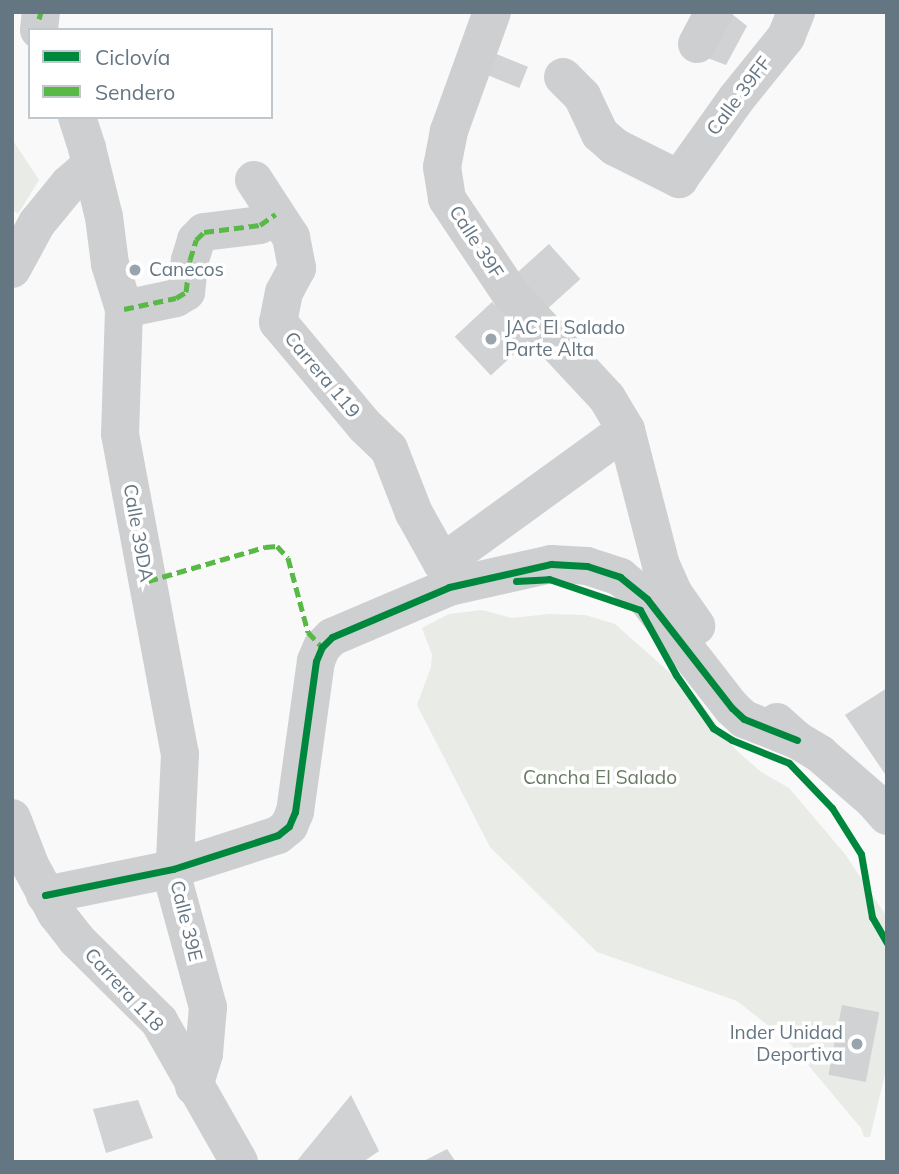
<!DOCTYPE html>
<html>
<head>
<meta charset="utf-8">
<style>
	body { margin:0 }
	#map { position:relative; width:899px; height:1174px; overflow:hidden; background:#f9f9f9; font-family:Mulish,sans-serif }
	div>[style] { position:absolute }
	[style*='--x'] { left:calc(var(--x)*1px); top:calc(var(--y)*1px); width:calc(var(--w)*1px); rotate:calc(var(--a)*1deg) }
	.green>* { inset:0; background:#e8ebe6 }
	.building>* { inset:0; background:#d0d2d3; transform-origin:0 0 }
	.minor>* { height:38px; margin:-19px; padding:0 19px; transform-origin:19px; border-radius:19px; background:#cecfd0 }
	.quiet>* { height:5px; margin-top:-2.5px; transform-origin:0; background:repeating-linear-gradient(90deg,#58b947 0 10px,transparent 0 15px) }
	.cycleway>* { height:7px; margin:-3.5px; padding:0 3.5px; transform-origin:3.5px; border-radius:3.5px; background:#00873e }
	.dots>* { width:19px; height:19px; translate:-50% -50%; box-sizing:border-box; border:4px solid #fff; border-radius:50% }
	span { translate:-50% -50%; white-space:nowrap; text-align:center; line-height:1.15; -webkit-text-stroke:7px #fff; paint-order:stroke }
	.street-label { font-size:19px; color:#657683 }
	.poi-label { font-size:19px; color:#657683 }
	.left { translate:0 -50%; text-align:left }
	.right { translate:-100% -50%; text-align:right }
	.park-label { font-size:19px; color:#687a64 }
	.frame { position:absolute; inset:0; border:14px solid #657683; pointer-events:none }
	.legend { position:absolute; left:28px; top:28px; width:245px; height:91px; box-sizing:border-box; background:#fff; border:2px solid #c1c8cd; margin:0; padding:9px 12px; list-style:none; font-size:21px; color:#657683 }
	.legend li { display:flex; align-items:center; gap:14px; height:35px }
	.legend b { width:35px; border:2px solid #c1c8cd }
</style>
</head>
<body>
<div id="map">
	<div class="green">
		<div style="clip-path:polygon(12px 139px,39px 180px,18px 214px,12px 209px)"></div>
		<div style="clip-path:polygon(482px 610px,512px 618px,549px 614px,585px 615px,615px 624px,695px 695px,734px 748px,761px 772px,789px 788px,845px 854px,887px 917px,887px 1066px,870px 1137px,864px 1137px,861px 1128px,788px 1041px,737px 1001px,597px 952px,490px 847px,417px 705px,431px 667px,432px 655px,422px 628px,449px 614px)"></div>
	</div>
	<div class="building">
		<div style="clip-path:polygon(732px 14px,747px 26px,726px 65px,702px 56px)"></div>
		<div style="left:489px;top:51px;width:42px;height:23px;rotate:22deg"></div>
		<div style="left:549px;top:244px;width:47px;height:53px;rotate:48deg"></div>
		<div style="left:492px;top:302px;width:53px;height:51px;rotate:47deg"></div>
		<div style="clip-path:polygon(887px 688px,887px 777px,845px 715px)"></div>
		<div style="left:842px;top:1005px;width:38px;height:71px;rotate:11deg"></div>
		<div style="clip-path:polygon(351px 1095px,379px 1151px,363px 1162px,296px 1162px)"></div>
		<div style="clip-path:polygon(138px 1100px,153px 1138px,106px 1153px,93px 1109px)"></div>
		<div style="clip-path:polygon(447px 1149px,456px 1162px,422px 1162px)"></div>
	</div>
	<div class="minor">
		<div style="--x:492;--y:12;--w:127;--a:109.9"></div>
		<div style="--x:449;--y:131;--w:37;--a:101"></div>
		<div style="--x:442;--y:167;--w:32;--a:81"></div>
		<div style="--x:447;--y:199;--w:117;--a:56.2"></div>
		<div style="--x:512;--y:296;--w:139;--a:47"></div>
		<div style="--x:607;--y:398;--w:37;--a:59"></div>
		<div style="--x:626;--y:430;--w:139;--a:75.5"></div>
		<div style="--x:661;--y:565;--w:32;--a:66"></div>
		<div style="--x:674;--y:594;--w:39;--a:55"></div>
		<div style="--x:39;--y:30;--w:18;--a:-84"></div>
		<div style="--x:697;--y:44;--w:36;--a:-62"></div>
		<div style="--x:563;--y:77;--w:27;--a:45"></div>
		<div style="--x:582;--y:96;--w:42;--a:64.7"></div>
		<div style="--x:600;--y:134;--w:20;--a:41"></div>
		<div style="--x:615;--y:147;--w:72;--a:26.6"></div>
		<div style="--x:679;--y:179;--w:98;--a:-54.5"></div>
		<div style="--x:736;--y:99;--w:80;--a:-51.1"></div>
		<div style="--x:786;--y:37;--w:27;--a:-68"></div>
		<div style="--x:77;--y:117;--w:33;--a:72"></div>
		<div style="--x:87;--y:148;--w:71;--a:76.2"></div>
		<div style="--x:104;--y:217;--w:47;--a:82.7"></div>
		<div style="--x:110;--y:264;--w:47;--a:72.7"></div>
		<div style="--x:124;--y:309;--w:125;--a:91.8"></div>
		<div style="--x:120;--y:434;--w:326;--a:79.4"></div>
		<div style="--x:180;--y:754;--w:129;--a:92.7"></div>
		<div style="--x:174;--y:883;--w:129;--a:74.7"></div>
		<div style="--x:208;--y:1007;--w:47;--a:94.9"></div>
		<div style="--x:204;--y:1054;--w:34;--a:107"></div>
		<div style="--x:254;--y:180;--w:68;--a:57"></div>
		<div style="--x:291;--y:237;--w:32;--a:79"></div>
		<div style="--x:297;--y:268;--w:27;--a:118"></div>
		<div style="--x:284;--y:292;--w:31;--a:101"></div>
		<div style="--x:278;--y:322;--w:136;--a:50.1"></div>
		<div style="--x:365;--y:426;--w:33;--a:44"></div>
		<div style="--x:389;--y:449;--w:69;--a:68.7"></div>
		<div style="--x:414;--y:513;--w:57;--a:60.8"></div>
		<div style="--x:442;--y:563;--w:227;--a:-35.9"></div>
		<div style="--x:12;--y:269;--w:52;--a:-61.5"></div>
		<div style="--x:37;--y:223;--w:50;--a:-50.6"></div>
		<div style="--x:69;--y:184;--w:28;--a:-41"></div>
		<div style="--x:124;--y:309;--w:53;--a:-11.9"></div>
		<div style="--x:176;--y:298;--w:12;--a:-31"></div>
		<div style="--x:186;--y:292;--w:32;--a:-83"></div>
		<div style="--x:190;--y:260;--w:21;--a:-73"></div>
		<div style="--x:196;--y:240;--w:11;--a:-45"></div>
		<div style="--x:204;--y:232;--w:56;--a:-7.1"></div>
		<div style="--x:260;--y:225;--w:19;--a:-35"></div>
		<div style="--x:777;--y:722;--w:27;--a:42"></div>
		<div style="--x:797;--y:740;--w:27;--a:31"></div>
		<div style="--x:820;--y:754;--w:72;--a:41"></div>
		<div style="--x:874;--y:801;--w:20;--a:49"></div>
		<div style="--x:12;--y:818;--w:50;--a:69"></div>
		<div style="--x:30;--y:865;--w:55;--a:61.6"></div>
		<div style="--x:56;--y:913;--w:33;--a:52"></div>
		<div style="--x:76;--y:939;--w:117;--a:44.7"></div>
		<div style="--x:159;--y:1021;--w:162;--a:60.4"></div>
		<div style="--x:45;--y:895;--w:131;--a:-11.5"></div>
		<div style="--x:173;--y:869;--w:110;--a:-17.9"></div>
		<div style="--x:278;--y:835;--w:14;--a:-39"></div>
		<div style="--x:289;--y:826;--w:15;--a:-67"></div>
		<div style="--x:295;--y:812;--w:152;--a:-82.1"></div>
		<div style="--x:316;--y:661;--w:15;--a:-67"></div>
		<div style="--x:322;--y:647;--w:14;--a:-45"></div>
		<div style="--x:332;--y:637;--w:127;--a:-23.1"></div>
		<div style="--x:449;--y:587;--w:105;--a:-12.7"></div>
		<div style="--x:551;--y:564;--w:36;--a:3"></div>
		<div style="--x:587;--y:566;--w:35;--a:18"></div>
		<div style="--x:620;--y:577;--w:35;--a:39"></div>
		<div style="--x:647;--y:599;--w:138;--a:52.1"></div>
		<div style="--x:732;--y:708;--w:16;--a:43"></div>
		<div style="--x:744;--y:719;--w:57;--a:21.6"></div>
	</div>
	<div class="quiet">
		<div style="--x:39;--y:19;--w:7;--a:-74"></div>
		<div style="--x:124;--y:309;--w:53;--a:-11.9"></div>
		<div style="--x:176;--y:298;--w:12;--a:-31"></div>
		<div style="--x:186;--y:292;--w:32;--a:-83"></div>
		<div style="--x:190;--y:260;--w:21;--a:-73"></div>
		<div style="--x:196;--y:240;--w:11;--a:-45"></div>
		<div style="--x:204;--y:232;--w:56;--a:-7.1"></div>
		<div style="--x:260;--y:225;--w:19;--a:-35"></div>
		<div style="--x:148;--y:581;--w:122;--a:-16.2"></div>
		<div style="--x:265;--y:547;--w:12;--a:-5"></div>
		<div style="--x:277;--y:546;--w:16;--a:47"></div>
		<div style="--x:288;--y:558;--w:77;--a:74.9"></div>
		<div style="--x:308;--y:632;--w:21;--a:47"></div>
	</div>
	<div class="cycleway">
		<div style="--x:516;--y:581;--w:33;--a:-3"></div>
		<div style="--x:549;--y:579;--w:96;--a:18.8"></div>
		<div style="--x:640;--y:610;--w:74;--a:61"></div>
		<div style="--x:676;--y:675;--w:65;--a:55.1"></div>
		<div style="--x:713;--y:728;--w:22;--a:32"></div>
		<div style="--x:732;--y:740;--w:61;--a:22"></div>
		<div style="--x:789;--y:763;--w:62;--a:46.3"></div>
		<div style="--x:832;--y:808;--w:54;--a:57.8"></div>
		<div style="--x:861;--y:854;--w:64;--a:80.1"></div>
		<div style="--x:872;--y:917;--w:30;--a:60"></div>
		<div style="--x:45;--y:895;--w:131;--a:-11.5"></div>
		<div style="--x:173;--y:869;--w:110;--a:-17.9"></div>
		<div style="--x:278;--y:835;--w:14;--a:-39"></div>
		<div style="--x:289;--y:826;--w:15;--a:-67"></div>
		<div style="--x:295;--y:812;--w:152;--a:-82.1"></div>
		<div style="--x:316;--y:661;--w:15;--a:-67"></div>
		<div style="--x:322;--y:647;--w:14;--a:-45"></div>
		<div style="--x:332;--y:637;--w:127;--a:-23.1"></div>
		<div style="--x:449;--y:587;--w:105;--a:-12.7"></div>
		<div style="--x:551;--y:564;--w:36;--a:3"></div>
		<div style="--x:587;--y:566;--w:35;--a:18"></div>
		<div style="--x:620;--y:577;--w:35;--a:39"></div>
		<div style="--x:647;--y:599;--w:138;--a:52.1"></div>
		<div style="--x:732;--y:708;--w:16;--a:43"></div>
		<div style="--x:744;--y:719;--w:57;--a:21.6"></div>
	</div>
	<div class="dots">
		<div style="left:135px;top:270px;background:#99a4ac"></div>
		<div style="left:491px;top:339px;background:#99a4ac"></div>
		<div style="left:857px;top:1044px;background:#99a4ac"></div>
	</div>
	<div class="street-label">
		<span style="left:739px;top:96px;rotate:-53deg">Calle 39FF</span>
		<span style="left:476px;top:242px;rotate:57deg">Calle 39F</span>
		<span style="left:322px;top:375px;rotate:50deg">Carrera 119</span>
		<span style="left:138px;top:533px;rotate:80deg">Calle 39DA</span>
		<span style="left:186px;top:921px;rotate:76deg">Calle 39E</span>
		<span style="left:124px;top:990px;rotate:47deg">Carrera 118</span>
	</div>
	<div class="poi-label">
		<span class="left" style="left:149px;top:270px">Canecos</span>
		<span class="left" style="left:505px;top:339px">JAC El Salado<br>Parte Alta</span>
		<span class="right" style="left:843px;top:1044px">Inder Unidad<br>Deportiva</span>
	</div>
	<div class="park-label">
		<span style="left:600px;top:778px">Cancha El Salado</span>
	</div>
	<div class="frame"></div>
	<ul class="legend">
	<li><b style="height:9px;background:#00873e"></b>Ciclovía</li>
	<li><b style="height:9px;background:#58b947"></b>Sendero</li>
	</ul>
</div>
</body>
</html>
